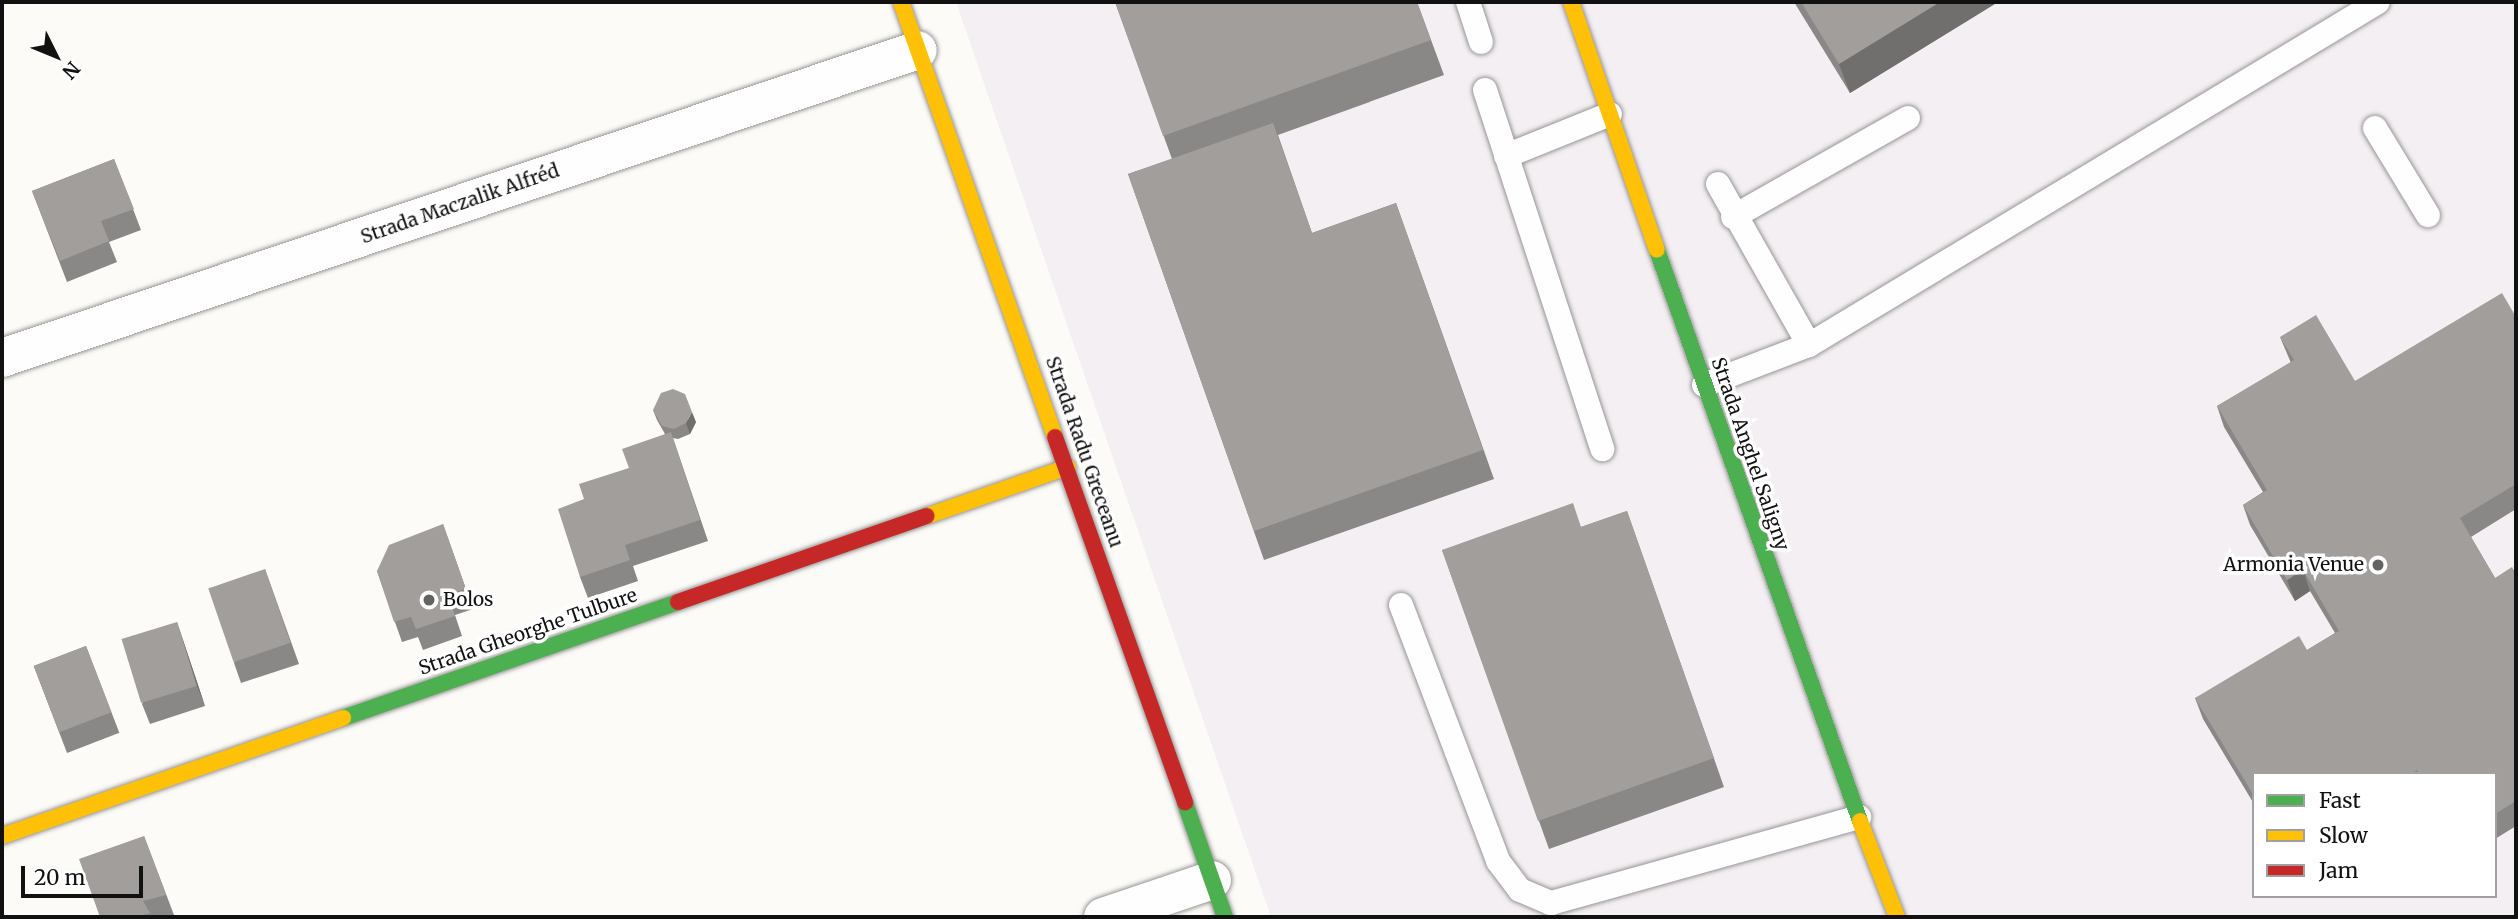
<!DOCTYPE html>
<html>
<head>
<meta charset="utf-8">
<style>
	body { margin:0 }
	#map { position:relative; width:2518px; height:919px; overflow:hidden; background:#fcfbf7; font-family:Merriweather,serif }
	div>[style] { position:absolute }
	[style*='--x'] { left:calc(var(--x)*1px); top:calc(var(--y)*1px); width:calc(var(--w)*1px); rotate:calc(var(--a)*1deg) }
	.industrial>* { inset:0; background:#f4eff3 }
	.roads { filter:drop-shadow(0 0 2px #979695) drop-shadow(0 0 2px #979695) }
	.lane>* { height:24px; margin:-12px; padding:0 12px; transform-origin:12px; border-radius:12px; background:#fffefe }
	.street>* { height:38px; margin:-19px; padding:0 19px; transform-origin:19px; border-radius:19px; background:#fffefe }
	.fast>* { height:16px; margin:-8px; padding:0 8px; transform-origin:8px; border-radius:8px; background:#4caf50 }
	.slow>* { height:16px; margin:-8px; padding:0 8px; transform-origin:8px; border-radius:8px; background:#ffc107 }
	.jam>* { height:16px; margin:-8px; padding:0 8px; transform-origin:8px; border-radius:8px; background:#c62828 }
	.wall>* { inset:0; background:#8a8886; transform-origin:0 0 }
	.shaded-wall>* { inset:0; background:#716f6d }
	.building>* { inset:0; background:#a19e9c; transform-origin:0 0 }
	.dots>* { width:19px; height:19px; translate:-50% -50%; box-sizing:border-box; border:4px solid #fff; border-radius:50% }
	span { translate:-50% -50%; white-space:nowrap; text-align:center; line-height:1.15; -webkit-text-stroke:7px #fff; paint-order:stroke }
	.street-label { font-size:19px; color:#111 }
	.poi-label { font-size:19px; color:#111 }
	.right { translate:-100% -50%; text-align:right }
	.left { translate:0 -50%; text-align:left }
	.frame { position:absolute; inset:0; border:4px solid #111; pointer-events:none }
	.legend { position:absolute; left:2252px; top:772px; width:245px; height:126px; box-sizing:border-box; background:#fff; border:2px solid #a0a0a0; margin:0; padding:9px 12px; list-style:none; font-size:21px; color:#111 }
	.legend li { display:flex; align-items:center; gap:14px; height:35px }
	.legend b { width:35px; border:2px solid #a0a0a0 }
	.north { position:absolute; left:21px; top:21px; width:70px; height:70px; -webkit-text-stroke:5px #fff; paint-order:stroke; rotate:133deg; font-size:19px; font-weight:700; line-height:28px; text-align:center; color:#111 }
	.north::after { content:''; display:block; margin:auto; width:24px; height:32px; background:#111; clip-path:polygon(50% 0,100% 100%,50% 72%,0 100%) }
	.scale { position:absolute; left:21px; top:866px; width:122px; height:32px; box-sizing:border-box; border:4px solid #111; border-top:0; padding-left:9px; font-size:21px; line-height:24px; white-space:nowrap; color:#111; -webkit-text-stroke:5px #fff; paint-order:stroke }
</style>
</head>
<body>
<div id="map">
	<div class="industrial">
		<div style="clip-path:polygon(evenodd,956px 2px,2516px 2px,2516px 917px,1271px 917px,956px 2px,2254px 774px,2495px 774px,2495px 896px,2254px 896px,2254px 774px)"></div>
	</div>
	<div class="roads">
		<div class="lane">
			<div style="--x:1468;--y:2;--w:42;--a:72"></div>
			<div style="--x:1485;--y:90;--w:378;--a:71.9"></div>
			<div style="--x:2375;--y:128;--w:102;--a:58.7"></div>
			<div style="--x:1506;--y:156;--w:112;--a:-22"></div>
			<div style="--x:1718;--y:184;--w:185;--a:60.5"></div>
			<div style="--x:1733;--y:217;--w:201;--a:-29.5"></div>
			<div style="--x:1704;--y:385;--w:112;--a:-20.9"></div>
			<div style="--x:1809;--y:345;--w:664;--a:-31.08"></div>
			<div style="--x:1401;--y:605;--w:274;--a:69.2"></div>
			<div style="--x:1498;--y:861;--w:36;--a:53"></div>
			<div style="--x:1520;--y:890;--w:34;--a:23"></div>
			<div style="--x:1551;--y:903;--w:320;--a:-15.6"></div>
		</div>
		<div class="street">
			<div style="--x:2;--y:358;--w:966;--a:-18.58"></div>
			<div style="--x:1103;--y:917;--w:115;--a:-18.7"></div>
		</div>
		<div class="fast">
			<div style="--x:1657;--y:250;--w:606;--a:70.43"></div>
			<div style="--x:343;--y:718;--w:355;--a:-19.1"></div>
			<div style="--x:1185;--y:803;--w:121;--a:70.7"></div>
		</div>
		<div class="slow">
			<div style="--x:901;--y:2;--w:461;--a:70.5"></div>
			<div style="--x:1571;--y:2;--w:262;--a:70.9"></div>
			<div style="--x:927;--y:516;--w:149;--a:-19.2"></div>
			<div style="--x:1860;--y:821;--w:103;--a:68.9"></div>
			<div style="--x:2;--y:836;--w:361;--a:-19.1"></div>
		</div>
		<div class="jam">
			<div style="--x:1055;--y:437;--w:388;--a:70.4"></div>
			<div style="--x:678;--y:602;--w:263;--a:-19.1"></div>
		</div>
	</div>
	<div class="wall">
		<div style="clip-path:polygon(1115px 2px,1417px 2px,1444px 75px,1278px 135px,1312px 233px,1396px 203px,1494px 479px,1264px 560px,1128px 174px,1172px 159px)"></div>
		<div style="clip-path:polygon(1794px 2px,1998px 2px,1850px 93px)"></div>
		<div style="clip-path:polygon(114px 159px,141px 230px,109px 242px,117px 262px,67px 282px,32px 191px)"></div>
		<div style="clip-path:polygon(2516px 317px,2516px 509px,2471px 537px,2495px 578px,2516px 574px,2516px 826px,2495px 839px,2495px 774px,2254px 774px,2254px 804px,2203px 719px,2195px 698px,2307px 650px,2335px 633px,2310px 591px,2295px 601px,2250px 525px,2243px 505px,2263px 492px,2224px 427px,2217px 406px,2291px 363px,2280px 337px,2355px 381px)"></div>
		<div style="clip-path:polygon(653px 410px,696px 422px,690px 434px,678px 439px,673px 438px,708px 541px,633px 566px,638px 581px,588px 598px,580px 577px,584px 499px,629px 468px,665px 434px,657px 420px)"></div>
		<div style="clip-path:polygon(1627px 511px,1724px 787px,1549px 849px,1442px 550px,1581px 527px)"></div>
		<div style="clip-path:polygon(443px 524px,473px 609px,455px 615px,462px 636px,423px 650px,418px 637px,402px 642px,377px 571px)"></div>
		<div style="clip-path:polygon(265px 569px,299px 664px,241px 683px,234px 663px)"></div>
		<div style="clip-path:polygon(177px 622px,205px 706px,150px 724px,142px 704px)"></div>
		<div style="left:86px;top:646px;width:93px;height:56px;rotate:69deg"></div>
		<div style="clip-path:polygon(144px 836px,174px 915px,166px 917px,100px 917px)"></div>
	</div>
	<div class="shaded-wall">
		<div style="clip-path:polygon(1940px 2px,1998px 2px,1850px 93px,1839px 64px)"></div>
		<div style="clip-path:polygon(692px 412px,696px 422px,690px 434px,686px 423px)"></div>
		<div style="clip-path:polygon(2303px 570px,2310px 591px,2295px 601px,2287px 580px)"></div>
		<div style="clip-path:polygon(177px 622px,205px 706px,197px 686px)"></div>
	</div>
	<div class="building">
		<div style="clip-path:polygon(1115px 2px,1417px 2px,1431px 40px,1163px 136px)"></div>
		<div style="clip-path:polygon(1801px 2px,1940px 2px,1839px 64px)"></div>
		<div style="clip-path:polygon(1273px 123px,1312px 233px,1396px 203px,1483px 450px,1254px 531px,1128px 174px)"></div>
		<div style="clip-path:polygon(114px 159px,134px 209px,101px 221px,109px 241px,60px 261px,32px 191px)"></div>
		<div style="clip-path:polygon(2502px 293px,2516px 317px,2516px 484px,2460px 518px,2495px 578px,2512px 567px,2516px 574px,2516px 801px,2495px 814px,2495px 774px,2420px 774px,2417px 770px,2411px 774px,2254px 774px,2254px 796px,2195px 698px,2299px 636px,2307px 650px,2339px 631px,2303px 570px,2287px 580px,2243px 505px,2267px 490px,2217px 406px,2294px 360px,2280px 337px,2316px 315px,2355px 381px)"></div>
		<div style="clip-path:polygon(673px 389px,685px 394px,692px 412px,686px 423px,674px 429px,662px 426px,653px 410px,661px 393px)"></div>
		<div style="clip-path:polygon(671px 432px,700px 520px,625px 545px,630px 560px,580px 577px,558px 509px,584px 499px,579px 484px,629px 468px,622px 449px)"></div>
		<div style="clip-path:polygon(1573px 503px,1581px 527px,1627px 511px,1714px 758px,1538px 821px,1442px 550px)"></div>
		<div style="clip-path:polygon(443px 524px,466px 589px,448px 594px,455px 616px,416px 629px,411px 617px,394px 622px,377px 571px,389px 545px)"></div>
		<div style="left:265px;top:569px;width:78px;height:60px;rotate:71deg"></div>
		<div style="left:177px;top:622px;width:67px;height:58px;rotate:73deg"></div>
		<div style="left:86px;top:646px;width:71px;height:56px;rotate:69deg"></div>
		<div style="clip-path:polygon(144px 836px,166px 895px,143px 901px,150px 913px,137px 917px,100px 917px,79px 859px)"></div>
	</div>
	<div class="dots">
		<div style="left:2378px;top:565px;background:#636362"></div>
		<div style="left:429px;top:600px;background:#636362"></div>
	</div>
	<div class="street-label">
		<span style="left:460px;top:204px;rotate:-19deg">Strada Maczalik Alfréd</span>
		<span style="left:1084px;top:452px;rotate:71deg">Strada Radu Greceanu</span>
		<span style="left:1750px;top:454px;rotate:71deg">Strada Anghel Saligny</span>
		<span style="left:528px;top:632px;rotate:-19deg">Strada Gheorghe Tulbure</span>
	</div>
	<div class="poi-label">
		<span class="right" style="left:2364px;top:565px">Armonia Venue</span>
		<span class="left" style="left:443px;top:600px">Bolos</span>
	</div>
	<div class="frame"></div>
	<ul class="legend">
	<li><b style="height:9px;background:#4caf50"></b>Fast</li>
	<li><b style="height:9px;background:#ffc107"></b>Slow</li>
	<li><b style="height:9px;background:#c62828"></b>Jam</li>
	</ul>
	<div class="north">N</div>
	<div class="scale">20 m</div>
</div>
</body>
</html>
